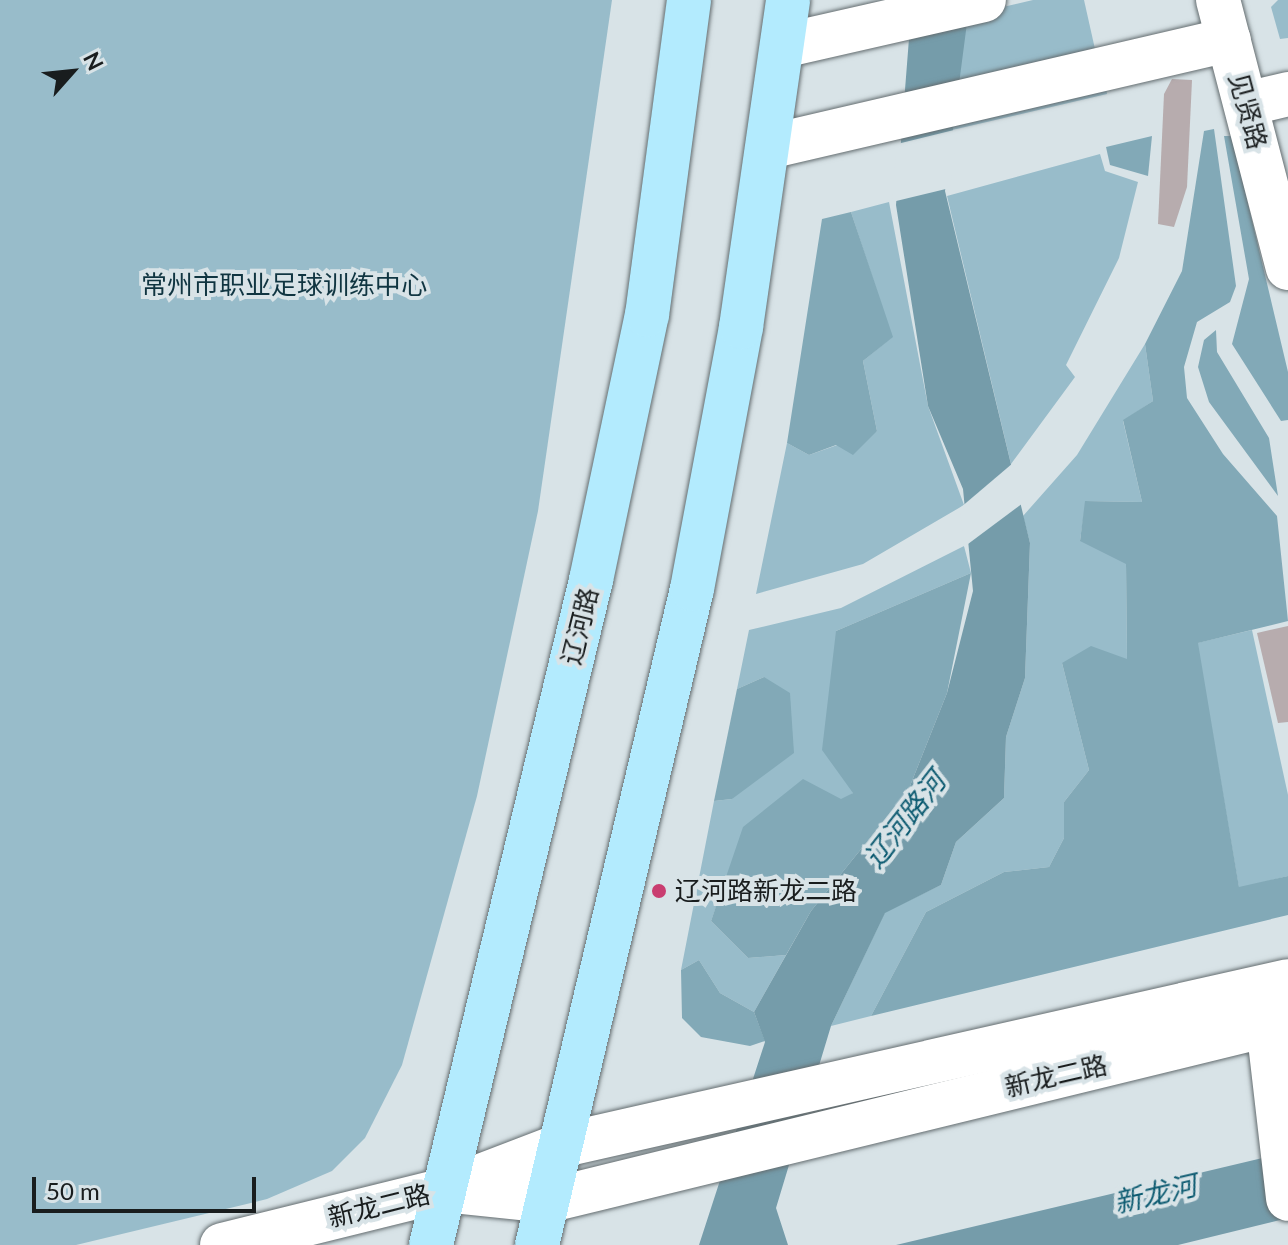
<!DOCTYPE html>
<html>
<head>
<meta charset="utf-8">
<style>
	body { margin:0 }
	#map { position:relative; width:1288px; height:1245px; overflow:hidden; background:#d8e3e7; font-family:Lato,"Noto Sans SC",sans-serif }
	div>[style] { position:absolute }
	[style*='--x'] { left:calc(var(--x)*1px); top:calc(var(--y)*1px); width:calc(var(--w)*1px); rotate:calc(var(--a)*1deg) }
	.green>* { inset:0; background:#98bcca }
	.forest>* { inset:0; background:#82a9b7 }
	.water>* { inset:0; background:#759caa }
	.pier>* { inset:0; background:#d8e3e7 }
	.building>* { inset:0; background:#b7acae }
	.roads { filter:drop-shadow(0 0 2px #646d70) drop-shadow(0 0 2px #646d70) }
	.minor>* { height:44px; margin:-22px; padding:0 22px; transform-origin:22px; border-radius:22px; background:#fff }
	.major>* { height:44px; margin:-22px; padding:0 22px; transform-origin:22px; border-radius:22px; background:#b3ebfe }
	.dots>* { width:22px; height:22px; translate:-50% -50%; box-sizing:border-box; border:4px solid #d8e3e7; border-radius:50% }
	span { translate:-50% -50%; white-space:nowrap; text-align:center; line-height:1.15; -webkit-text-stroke:8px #d8e3e7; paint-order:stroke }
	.street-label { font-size:26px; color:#191d1e }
	.park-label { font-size:26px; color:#103541 }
	.poi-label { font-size:26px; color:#191d1e }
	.left { translate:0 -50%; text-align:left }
	.water-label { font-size:28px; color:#0d5b71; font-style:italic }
	.north { position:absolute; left:32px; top:32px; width:80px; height:80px; -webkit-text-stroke:6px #d8e3e7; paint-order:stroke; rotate:63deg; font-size:22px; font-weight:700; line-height:32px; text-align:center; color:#191d1e }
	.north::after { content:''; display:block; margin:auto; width:28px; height:36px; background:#191d1e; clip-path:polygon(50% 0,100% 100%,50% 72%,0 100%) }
	.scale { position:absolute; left:32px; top:1177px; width:224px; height:36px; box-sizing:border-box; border:4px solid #191d1e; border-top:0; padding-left:10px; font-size:24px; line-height:28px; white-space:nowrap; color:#191d1e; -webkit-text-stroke:6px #d8e3e7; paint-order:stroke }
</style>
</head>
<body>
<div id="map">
	<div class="green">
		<div style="clip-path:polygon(0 0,612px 0,538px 511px,477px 796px,402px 1065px,365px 1138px,332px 1171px,267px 1199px,76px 1245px,0 1245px)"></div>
		<div style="clip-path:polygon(1033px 0,1084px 0,1097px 58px,929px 97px,913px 28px)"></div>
		<div style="clip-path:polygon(1278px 0,1288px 0,1288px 38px,1280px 39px,1271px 7px)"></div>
		<div style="clip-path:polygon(1105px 81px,1107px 94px,922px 137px,927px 125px)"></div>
		<div style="clip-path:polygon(1100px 154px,1105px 171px,1138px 182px,1119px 258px,1066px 365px,1075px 377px,1011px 464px,947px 196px)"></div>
		<div style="clip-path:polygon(889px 202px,928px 406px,964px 505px,863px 564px,756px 594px,787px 443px,809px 455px,877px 431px,863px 361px,892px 337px,851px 212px)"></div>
		<div style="clip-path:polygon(1145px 344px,1153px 401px,1123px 421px,1142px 502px,1086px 501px,1080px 540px,1126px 563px,1127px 660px,1062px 663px,1089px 770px,1064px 802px,1064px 838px,1049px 867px,1004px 872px,926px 912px,871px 1016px,831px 1026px,885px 912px,941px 885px,956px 842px,1004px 798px,1006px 737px,1025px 678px,1030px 543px,1023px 516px,1077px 455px)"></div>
		<div style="clip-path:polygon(964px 546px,971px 573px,836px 631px,853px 793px,724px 885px,711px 921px,748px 958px,786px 955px,754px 1012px,720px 993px,699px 960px,681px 970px,714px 801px,732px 799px,764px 677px,737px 689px,749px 630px,841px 608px)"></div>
		<div style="clip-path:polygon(1252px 630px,1288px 795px,1288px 876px,1239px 888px,1197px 643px)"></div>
	</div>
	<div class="forest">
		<div style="clip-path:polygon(1214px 129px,1236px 286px,1230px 302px,1197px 322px,1184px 367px,1187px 398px,1223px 454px,1277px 516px,1288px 621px,1198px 643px,1239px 887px,1288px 876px,1288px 915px,871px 1016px,926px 912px,1004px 872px,1049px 867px,1064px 838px,1064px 802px,1089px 770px,1062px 663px,1091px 646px,1127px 659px,1126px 564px,1080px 541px,1085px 501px,1142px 502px,1123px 420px,1153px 401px,1145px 344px,1182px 271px,1204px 131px)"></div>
		<div style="clip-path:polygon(1152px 136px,1148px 176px,1110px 165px,1106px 147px)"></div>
		<div style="clip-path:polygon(1224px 136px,1232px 136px,1288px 372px,1288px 420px,1281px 421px,1232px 344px,1249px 279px)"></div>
		<div style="clip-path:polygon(851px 212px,893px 337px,863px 361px,877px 431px,853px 455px,836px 445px,809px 455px,787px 443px,822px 219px)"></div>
		<div style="clip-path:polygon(1216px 330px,1217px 352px,1269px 438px,1278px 496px,1209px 402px,1198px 367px,1204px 340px)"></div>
		<div style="clip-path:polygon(971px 573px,947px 693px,908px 791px,811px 911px,786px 955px,748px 958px,711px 921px,743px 827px,803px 779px,841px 799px,853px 793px,822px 750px,836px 631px)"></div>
		<div style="clip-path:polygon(764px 677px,790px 693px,794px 753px,732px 799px,714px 801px,737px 689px)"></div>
		<div style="clip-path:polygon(699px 960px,720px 993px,754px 1012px,765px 1041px,750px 1046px,701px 1037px,682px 1018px,681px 970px)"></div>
	</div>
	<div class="water">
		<div style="clip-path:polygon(912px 0,970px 0,945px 191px,1030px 543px,1025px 678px,1006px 737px,1004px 798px,956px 842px,941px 885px,885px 913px,831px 1026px,776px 1208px,788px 1245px,699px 1245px,765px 1042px,754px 1012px,811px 911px,908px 791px,947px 693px,973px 591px,963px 489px,928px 406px,896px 205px)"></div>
		<div style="clip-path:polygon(1288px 1152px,1288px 1218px,1178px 1245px,896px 1245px)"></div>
	</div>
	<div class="pier">
		<div style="clip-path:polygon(958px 129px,950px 188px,892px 202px,897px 144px)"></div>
		<div style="clip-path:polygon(1013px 463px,1023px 503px,964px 547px,960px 508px)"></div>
	</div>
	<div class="building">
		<div style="clip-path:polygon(1172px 79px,1192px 80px,1187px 187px,1174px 227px,1158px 224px,1164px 94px)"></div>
		<div style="clip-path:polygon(1288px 626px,1288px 722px,1278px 723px,1257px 633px)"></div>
	</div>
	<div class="roads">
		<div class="minor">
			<div style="--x:1218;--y:0;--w:277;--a:75.4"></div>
			<div style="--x:782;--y:46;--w:207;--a:-12.8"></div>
			<div style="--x:1246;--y:104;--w:43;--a:-13.4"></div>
			<div style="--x:768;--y:147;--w:473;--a:-13.1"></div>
			<div style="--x:1278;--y:999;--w:28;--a:111"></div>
			<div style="--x:1268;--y:1025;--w:175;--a:83.4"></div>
			<div style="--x:454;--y:1191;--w:94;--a:6.1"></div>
			<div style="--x:547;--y:1201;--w:763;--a:-13.73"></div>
			<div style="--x:222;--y:1245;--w:229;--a:-13.9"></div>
			<div style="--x:444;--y:1190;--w:123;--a:-20.9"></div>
			<div style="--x:559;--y:1146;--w:747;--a:-12.75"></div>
		</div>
		<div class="major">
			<div style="--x:431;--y:1245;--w:684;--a:-76.47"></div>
			<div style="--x:591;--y:580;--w:271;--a:-78.1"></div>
			<div style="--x:647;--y:315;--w:318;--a:-82.4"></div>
			<div style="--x:537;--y:1245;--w:674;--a:-76.71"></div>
			<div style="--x:692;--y:589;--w:267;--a:-79.4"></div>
			<div style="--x:741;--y:327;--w:330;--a:-81.8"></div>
		</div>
	</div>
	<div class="dots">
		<div style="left:659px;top:891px;background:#c93d70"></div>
	</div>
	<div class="street-label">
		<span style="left:1248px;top:111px;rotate:75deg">见贤路</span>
		<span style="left:580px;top:626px;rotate:-76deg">辽河路</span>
		<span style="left:1056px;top:1076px;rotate:-13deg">新龙二路</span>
		<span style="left:379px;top:1206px;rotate:-14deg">新龙二路</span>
	</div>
	<div class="park-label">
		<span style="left:284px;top:285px">常州市职业足球训练中心</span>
	</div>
	<div class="poi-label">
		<span class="left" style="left:675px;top:891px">辽河路新龙二路</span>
	</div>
	<div class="water-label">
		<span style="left:904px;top:819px;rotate:-52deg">辽河路河</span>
		<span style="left:1155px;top:1193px;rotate:-13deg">新龙河</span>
	</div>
	<div class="north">N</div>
	<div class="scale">50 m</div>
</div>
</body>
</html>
